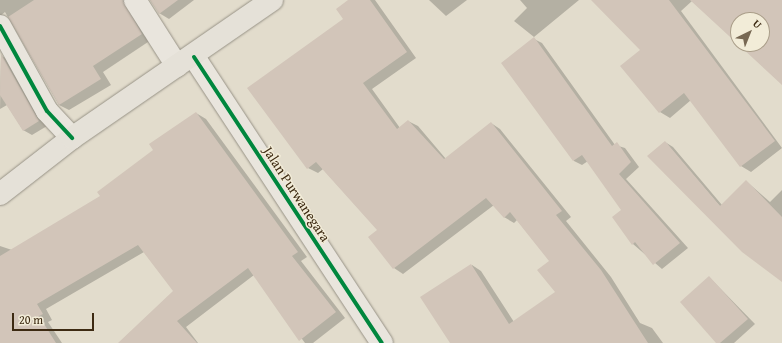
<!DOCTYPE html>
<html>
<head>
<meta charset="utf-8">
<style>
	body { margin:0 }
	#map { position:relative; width:782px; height:343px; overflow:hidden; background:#e2dccc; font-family:"Gentium Book Plus",serif }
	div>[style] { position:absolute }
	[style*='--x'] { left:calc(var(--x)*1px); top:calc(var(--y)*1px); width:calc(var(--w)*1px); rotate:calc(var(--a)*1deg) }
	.shadow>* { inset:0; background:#0003 }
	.building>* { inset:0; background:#d2c5b9 }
	.roads { filter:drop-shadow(0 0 1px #979286) drop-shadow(0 0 1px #979286) }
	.minor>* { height:22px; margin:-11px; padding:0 11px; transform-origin:11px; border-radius:11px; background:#e9e5dd }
	.tertiary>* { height:22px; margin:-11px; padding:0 11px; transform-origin:11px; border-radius:11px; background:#e9e5dd }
	.trunk>* { height:22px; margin:-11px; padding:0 11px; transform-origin:11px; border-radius:11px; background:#e5e1d8 }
	.cycleway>* { height:4px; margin:-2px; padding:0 2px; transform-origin:2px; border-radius:2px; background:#00873e }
	span { translate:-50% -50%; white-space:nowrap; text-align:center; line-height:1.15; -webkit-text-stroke:3px #f2ecd8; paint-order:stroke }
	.street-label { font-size:14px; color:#3d2a12 }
	.north { position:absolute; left:730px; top:12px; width:40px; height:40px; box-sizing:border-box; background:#f2ecd8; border:1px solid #aa9e89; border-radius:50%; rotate:43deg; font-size:11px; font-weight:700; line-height:16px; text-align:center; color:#3d2a12 }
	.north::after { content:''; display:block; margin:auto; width:14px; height:18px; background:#776853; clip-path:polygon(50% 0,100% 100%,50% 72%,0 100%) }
	.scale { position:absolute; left:12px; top:313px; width:82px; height:18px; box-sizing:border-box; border:2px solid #3d2a12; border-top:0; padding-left:5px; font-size:12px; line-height:14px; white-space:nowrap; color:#3d2a12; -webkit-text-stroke:3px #f2ecd8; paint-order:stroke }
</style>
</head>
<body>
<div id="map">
	<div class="shadow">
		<div style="clip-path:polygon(0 0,136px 0,151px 40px,103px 72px,111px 85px,69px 110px,59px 105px,5px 12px,0 16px)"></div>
		<div style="clip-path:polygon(150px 0,194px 0,169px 19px,159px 13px)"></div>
		<div style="clip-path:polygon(350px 0,375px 0,416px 58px,372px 89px,400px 128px,408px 121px,418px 126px,446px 159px,491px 123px,500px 129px,571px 217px,566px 221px,611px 277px,640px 323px,652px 328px,663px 343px,451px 343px,472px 265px,481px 271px,514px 322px,557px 292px,550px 261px,517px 220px,514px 223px,504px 217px,494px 205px,403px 274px,394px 268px,378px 230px,323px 169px,318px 173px,308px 168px)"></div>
		<div style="clip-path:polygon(429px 0,467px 0,446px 16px)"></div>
		<div style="clip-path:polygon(520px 0,579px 0,534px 37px,514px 21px,527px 8px)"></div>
		<div style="clip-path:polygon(592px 0,782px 0,782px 84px,739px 44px,762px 44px,762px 20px,738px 20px,738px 43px,692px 1px,681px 11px,782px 148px,751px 172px,741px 166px,691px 100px,670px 118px,660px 112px,622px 66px,642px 50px)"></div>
		<div style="clip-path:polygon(534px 39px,542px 43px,615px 145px,625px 148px,639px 167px,626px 179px,688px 248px,662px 269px,633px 244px,623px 210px,588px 161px,582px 165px,574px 161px)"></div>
		<div style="clip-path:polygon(1px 56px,10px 60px,47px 126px,32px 135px,23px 130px,7px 105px,0 109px)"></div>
		<div style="clip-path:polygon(196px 113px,206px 119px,307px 257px,301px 261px,345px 318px,313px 343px,305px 343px,254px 275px,186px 327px,198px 343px,119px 343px,174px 291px,144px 252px,46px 309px,52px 320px,48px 322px,62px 343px,0 343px,0 246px,12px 250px,102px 196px)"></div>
		<div style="clip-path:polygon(665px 142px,673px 147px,722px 205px,746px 181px,770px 202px,782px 190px,782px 279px)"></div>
		<div style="clip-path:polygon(709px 277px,755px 324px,734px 343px,717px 343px)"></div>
	</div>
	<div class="building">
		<div style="clip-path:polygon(34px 0,123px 0,142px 34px,93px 66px,101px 79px,59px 105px,8px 17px)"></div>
		<div style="clip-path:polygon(150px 0,178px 0,159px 14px)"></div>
		<div style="clip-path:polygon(348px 0,370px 0,407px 52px,363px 83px,397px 129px,408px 120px,444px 159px,491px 122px,562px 211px,556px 215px,601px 270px,648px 343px,450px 343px,420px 297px,471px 264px,509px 324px,555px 292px,537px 270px,549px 261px,510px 212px,504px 218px,486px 198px,393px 269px,368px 237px,377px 230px,316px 162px,307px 169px,247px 88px,343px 19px,336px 9px)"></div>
		<div style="clip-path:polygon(591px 0,669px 0,775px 141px,740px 167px,684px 93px,659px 113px,620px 66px,640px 50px)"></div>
		<div style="clip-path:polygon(evenodd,690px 0,782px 0,782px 85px,690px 0,738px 20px,762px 20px,762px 44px,738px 44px,738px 20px)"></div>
		<div style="clip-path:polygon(534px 37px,612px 146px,617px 142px,631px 162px,619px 174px,680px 243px,653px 265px,635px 242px,632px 245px,612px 217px,621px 210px,582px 155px,573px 161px,501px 63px)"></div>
		<div style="clip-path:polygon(1px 54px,39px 121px,23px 131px,0 95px)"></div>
		<div style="clip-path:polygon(196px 112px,298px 252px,292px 256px,336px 312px,299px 341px,248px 268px,177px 321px,197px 343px,118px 343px,173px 291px,138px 245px,37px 304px,43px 314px,39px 316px,56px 343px,0 343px,0 256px,100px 196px,97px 192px,153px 150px,149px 144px)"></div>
		<div style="clip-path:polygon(665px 141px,720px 206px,746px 180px,782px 217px,782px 282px,742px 252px,647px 156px)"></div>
		<div style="clip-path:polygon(709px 276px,748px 319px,720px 343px,716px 343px,680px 302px)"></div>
	</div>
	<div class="roads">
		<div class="minor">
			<div style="--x:135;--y:0;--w:78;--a:57.5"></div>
			<div style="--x:0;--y:26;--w:97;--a:61.1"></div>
			<div style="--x:47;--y:111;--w:37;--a:47"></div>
		</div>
		<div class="tertiary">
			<div style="--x:194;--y:57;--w:342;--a:56.7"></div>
		</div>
		<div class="trunk">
			<div style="--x:0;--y:194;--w:91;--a:-37.9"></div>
			<div style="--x:72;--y:138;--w:243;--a:-34.6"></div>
		</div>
	</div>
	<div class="cycleway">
		<div style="--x:0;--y:26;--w:97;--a:61.1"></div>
		<div style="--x:47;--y:111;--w:37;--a:47"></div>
		<div style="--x:194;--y:57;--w:342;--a:56.7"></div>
	</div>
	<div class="street-label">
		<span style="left:297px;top:194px;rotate:57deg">Jalan Purwanegara</span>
	</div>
	<div class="north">U</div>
	<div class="scale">20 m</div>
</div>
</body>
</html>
